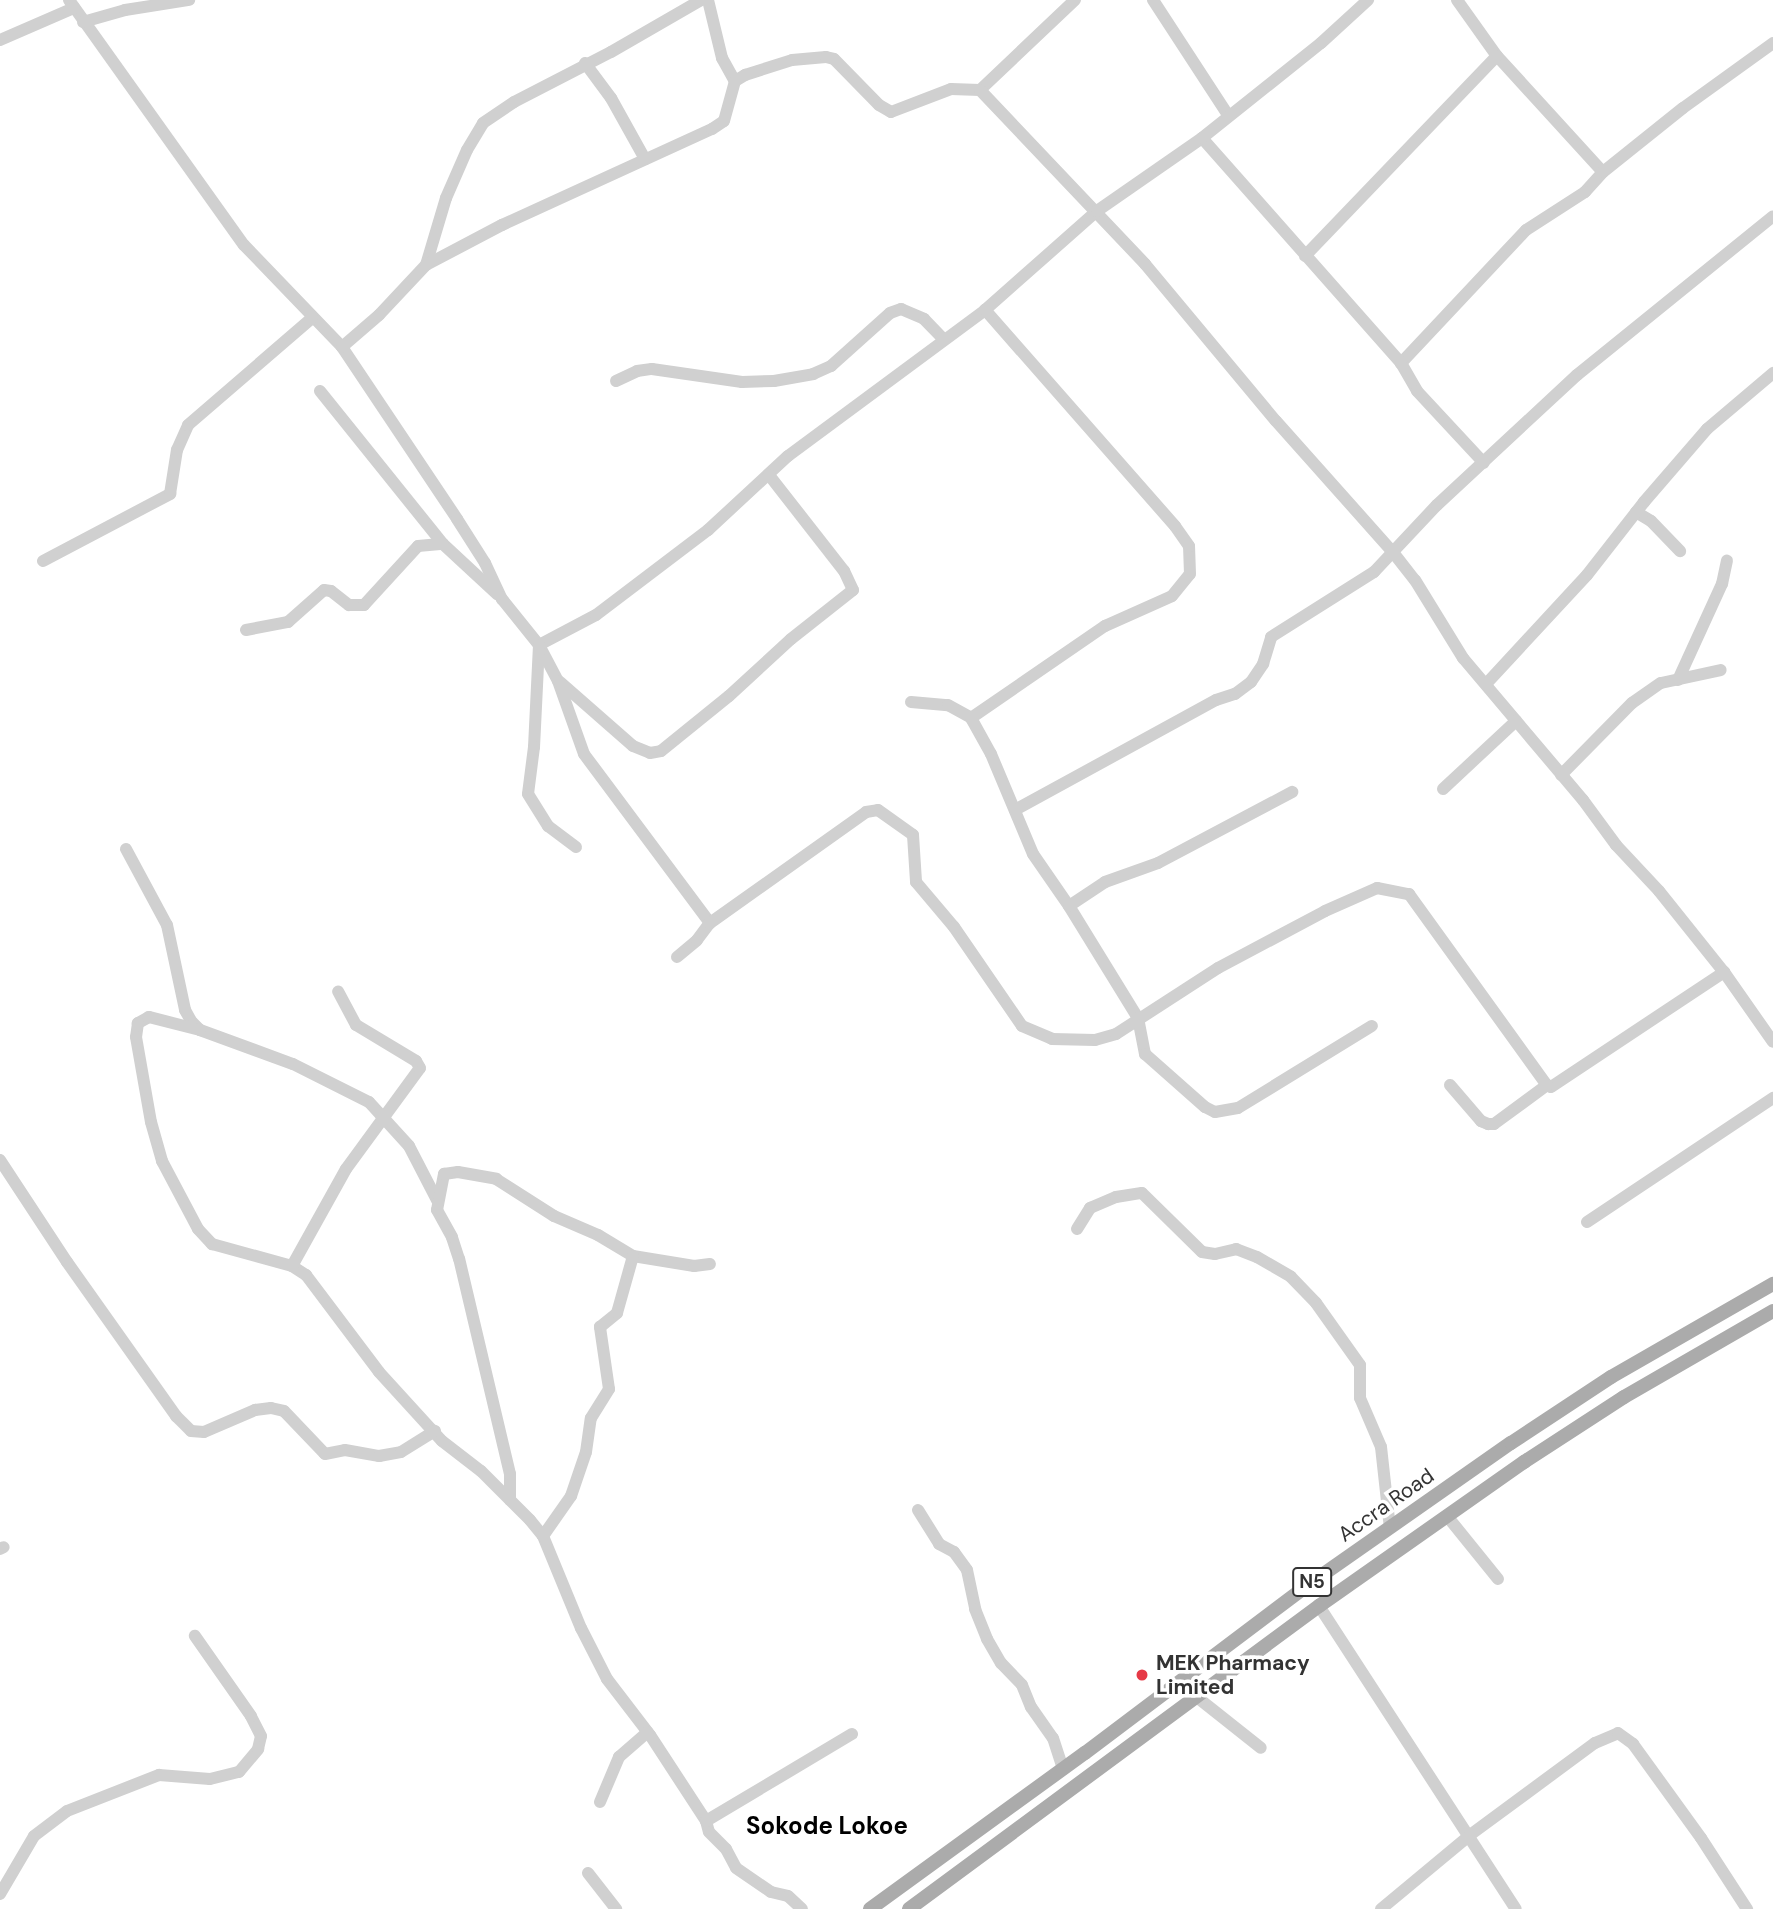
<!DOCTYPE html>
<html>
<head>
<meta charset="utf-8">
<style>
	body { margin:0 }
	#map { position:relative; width:1773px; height:1909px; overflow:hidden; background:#fff; font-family:"DM Sans",sans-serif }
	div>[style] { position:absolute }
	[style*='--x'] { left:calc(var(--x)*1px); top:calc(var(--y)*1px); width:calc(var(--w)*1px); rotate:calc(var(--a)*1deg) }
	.minor>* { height:12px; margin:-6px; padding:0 6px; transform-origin:6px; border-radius:6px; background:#d0d0d0 }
	.major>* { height:14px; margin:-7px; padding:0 7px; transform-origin:7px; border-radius:7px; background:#ababab }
	.dots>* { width:19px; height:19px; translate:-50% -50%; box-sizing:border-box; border:4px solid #fff; border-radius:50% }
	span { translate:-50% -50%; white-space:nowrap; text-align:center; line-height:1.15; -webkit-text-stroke:7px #fff; paint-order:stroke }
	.shield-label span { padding:2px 5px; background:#fff; border:2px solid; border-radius:5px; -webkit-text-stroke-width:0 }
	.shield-label { font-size:19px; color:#333; font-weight:700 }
	.street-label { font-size:21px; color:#333 }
	.poi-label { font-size:21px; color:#333; font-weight:700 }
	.left { translate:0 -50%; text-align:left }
	.quarter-label { font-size:24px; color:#000; font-weight:700 }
</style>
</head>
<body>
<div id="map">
	<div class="minor">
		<div style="--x:69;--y:0;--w:301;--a:54.5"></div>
		<div style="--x:244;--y:245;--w:141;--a:46.1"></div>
		<div style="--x:342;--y:347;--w:207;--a:56.2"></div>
		<div style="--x:457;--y:519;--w:52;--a:57.5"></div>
		<div style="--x:485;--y:563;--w:40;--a:65"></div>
		<div style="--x:502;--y:599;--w:59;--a:51.2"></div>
		<div style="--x:539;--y:645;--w:41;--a:62.2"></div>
		<div style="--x:558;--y:681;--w:77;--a:70.4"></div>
		<div style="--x:584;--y:754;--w:211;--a:53.3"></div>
		<div style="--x:708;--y:0;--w:60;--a:76.4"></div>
		<div style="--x:722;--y:58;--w:26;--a:61"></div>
		<div style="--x:1153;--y:0;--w:137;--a:56.9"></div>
		<div style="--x:1457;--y:0;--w:69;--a:54.5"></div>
		<div style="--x:1497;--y:56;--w:157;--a:47.6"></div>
		<div style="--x:1603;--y:172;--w:27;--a:132"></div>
		<div style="--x:1585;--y:192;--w:70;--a:147.2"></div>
		<div style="--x:1526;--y:230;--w:183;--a:133.2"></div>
		<div style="--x:1401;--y:363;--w:32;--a:60"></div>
		<div style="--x:1417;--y:391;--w:98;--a:47.1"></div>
		<div style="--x:83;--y:22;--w:44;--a:-15.9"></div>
		<div style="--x:125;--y:10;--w:65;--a:-8.9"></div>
		<div style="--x:0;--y:40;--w:81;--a:-23.4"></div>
		<div style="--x:585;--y:63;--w:44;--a:53.4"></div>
		<div style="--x:611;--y:98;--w:70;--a:60.9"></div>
		<div style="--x:980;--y:90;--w:131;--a:-43.5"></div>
		<div style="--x:1202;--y:138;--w:300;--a:48.5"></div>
		<div style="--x:1603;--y:172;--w:102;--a:-38.7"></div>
		<div style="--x:1683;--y:108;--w:111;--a:-35.8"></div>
		<div style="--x:1305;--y:256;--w:277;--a:-46.2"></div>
		<div style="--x:426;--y:265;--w:70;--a:-73.4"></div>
		<div style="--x:446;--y:198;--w:52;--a:-66.4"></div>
		<div style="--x:467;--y:150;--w:31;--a:-59"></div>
		<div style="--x:483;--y:123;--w:37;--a:-34"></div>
		<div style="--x:514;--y:102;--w:109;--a:-27.3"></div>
		<div style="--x:611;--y:52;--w:104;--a:-30"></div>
		<div style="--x:342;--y:347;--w:49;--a:-40.9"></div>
		<div style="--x:379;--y:315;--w:69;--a:-46.8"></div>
		<div style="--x:426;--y:265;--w:86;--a:-27.8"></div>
		<div style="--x:502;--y:225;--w:231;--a:-24.6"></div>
		<div style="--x:712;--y:129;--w:14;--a:-34"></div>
		<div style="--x:724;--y:121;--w:41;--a:-74.6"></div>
		<div style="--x:735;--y:81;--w:12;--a:-31"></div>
		<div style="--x:745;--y:75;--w:49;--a:-17.7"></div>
		<div style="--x:792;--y:60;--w:34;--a:-5"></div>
		<div style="--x:826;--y:57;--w:8;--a:14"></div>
		<div style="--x:834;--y:59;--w:64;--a:45.6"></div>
		<div style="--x:879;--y:105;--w:14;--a:30"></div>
		<div style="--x:891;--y:112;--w:64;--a:-21"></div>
		<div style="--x:951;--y:89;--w:29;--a:2"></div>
		<div style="--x:980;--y:90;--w:240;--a:46.5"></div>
		<div style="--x:1145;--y:264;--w:204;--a:50.2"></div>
		<div style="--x:1276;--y:421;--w:174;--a:48.3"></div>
		<div style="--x:1392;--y:551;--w:37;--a:52"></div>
		<div style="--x:1415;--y:580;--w:92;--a:58.4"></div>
		<div style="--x:1463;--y:658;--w:186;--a:49.8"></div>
		<div style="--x:1583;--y:800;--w:56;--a:53.7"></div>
		<div style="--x:1616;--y:845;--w:63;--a:46.9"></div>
		<div style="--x:1659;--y:891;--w:104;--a:51.3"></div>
		<div style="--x:1724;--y:972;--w:85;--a:55"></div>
		<div style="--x:616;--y:381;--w:23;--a:-25"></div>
		<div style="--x:637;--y:371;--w:15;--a:-8"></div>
		<div style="--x:652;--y:369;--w:91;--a:8.2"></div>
		<div style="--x:742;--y:382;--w:32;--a:-2"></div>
		<div style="--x:774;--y:381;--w:40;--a:-10"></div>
		<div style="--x:813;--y:374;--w:20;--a:-24"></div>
		<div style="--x:831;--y:366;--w:79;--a:-41.9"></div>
		<div style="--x:890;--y:313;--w:12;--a:-20"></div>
		<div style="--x:901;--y:309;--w:25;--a:23"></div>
		<div style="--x:924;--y:319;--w:28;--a:46"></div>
		<div style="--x:320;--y:391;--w:196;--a:51.2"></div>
		<div style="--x:443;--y:544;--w:74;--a:42.8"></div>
		<div style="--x:1636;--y:512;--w:17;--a:31"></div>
		<div style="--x:1651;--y:521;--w:42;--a:46"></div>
		<div style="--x:43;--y:561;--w:144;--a:-27.8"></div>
		<div style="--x:170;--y:494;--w:45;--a:-81"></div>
		<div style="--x:177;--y:450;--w:27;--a:-66"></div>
		<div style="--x:188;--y:425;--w:164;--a:-40.8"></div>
		<div style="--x:246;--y:630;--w:43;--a:-10.8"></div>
		<div style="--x:288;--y:622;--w:48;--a:-41.6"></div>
		<div style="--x:324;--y:590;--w:7;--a:8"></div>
		<div style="--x:331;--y:591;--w:23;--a:38"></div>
		<div style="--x:349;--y:605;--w:15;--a:0"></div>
		<div style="--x:364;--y:605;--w:80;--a:-47.5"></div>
		<div style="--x:418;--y:546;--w:25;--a:-5"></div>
		<div style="--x:539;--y:645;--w:64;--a:-27.8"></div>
		<div style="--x:596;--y:615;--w:141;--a:-37.2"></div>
		<div style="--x:708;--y:530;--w:109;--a:-42.8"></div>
		<div style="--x:788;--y:456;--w:245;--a:-36.5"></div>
		<div style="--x:985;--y:310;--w:149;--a:-41.5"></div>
		<div style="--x:1097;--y:211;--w:128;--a:-34.8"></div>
		<div style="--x:1202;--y:138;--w:152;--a:-38.6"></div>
		<div style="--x:1321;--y:43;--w:64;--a:-42.5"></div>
		<div style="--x:539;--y:645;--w:102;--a:92.8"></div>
		<div style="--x:534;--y:747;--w:47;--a:97.3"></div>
		<div style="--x:528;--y:794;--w:38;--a:58"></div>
		<div style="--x:548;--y:826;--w:35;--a:37"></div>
		<div style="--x:1678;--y:680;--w:106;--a:-65.4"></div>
		<div style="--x:1722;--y:584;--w:24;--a:-78"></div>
		<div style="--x:560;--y:682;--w:97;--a:41.2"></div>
		<div style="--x:633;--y:746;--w:18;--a:22"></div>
		<div style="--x:650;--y:753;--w:11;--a:-10"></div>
		<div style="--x:661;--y:751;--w:87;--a:-39"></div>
		<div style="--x:729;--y:696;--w:84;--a:-42.6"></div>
		<div style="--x:791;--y:639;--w:79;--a:-38.3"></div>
		<div style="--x:853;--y:590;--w:21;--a:-115"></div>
		<div style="--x:844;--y:571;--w:122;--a:-128"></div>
		<div style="--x:1487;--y:683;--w:147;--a:-47.2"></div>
		<div style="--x:1587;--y:575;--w:93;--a:-52"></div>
		<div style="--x:1644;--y:502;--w:96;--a:-49.2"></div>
		<div style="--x:1707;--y:429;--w:87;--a:-40.3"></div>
		<div style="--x:911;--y:702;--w:37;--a:5"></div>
		<div style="--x:948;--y:705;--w:26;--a:29"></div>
		<div style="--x:971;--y:718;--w:41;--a:60.9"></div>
		<div style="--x:991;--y:754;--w:108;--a:67.2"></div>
		<div style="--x:1033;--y:854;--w:63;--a:55.3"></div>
		<div style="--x:1069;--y:906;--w:132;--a:58.4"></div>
		<div style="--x:1138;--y:1018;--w:37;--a:79"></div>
		<div style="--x:1145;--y:1054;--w:80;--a:41.5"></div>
		<div style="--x:1205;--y:1107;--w:11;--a:27"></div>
		<div style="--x:1215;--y:1112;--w:23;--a:-10"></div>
		<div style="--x:1238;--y:1108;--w:157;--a:-31.5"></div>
		<div style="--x:971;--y:718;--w:163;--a:-34.5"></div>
		<div style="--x:1105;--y:626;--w:73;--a:-24.1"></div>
		<div style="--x:1172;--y:596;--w:28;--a:-51"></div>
		<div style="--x:1190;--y:574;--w:28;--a:-92"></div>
		<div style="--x:1189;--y:546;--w:24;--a:-125"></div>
		<div style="--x:1175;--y:526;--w:288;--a:-131.3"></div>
		<div style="--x:1561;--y:775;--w:101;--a:-45.4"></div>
		<div style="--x:1632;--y:703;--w:35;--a:-35"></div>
		<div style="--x:1661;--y:683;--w:61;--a:-12.2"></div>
		<div style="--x:1443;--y:789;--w:100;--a:-43"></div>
		<div style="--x:1015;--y:810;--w:229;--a:-28.7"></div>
		<div style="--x:1216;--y:700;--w:20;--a:-18"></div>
		<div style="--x:1235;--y:694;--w:20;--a:-37"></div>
		<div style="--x:1251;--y:682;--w:22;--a:-56"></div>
		<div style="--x:1263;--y:664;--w:28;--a:-73"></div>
		<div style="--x:1271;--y:637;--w:122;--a:-32.3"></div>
		<div style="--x:1374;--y:572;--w:92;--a:-46.8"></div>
		<div style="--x:1437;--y:505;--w:191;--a:-42.9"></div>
		<div style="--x:1577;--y:375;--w:252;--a:-39"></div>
		<div style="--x:126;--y:849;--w:86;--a:61.7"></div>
		<div style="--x:167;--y:925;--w:87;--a:78"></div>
		<div style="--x:185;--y:1010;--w:13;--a:61"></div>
		<div style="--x:191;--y:1021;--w:13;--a:45"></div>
		<div style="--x:200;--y:1030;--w:99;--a:20.1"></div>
		<div style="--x:293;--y:1064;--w:85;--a:26.6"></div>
		<div style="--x:369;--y:1102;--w:59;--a:47.7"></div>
		<div style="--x:409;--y:1146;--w:61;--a:62.6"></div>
		<div style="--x:1069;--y:906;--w:43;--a:-33.7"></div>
		<div style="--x:1105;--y:882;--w:56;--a:-19.7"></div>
		<div style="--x:1158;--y:863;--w:152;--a:-27.9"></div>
		<div style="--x:677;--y:957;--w:26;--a:-40"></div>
		<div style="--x:697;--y:940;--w:21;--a:-53"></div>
		<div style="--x:710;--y:923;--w:191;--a:-35.4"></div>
		<div style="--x:866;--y:812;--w:12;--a:-9"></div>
		<div style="--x:878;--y:810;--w:43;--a:35.5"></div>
		<div style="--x:913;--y:835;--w:47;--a:86.3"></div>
		<div style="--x:916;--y:882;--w:59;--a:49.8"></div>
		<div style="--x:954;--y:927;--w:120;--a:55.5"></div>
		<div style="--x:1022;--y:1026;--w:33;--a:23"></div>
		<div style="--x:1052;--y:1039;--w:43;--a:1.3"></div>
		<div style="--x:1095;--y:1040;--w:22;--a:-16"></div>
		<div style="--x:1116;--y:1034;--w:121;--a:-32.9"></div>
		<div style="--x:1218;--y:968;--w:121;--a:-28"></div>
		<div style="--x:1325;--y:911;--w:57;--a:-23.9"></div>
		<div style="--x:1377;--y:888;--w:33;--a:11"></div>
		<div style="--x:1409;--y:894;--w:236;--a:54.2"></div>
		<div style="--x:1547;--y:1085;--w:4;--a:27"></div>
		<div style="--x:1551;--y:1087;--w:208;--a:-33.6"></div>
		<div style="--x:200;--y:1030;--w:53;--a:-165.7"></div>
		<div style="--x:149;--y:1017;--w:13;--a:151"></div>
		<div style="--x:138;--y:1023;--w:14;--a:98"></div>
		<div style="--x:136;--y:1037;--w:86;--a:80"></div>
		<div style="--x:151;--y:1122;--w:41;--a:74.2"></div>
		<div style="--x:162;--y:1161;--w:77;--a:62.1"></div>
		<div style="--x:198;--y:1229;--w:21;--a:47"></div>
		<div style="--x:212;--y:1244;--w:83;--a:15.4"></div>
		<div style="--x:292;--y:1266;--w:17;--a:33"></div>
		<div style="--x:306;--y:1275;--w:121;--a:53"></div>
		<div style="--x:379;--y:1372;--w:93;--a:47.6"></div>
		<div style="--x:442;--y:1441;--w:49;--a:37.6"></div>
		<div style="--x:481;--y:1471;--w:69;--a:45"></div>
		<div style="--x:530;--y:1520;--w:21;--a:51"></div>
		<div style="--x:543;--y:1536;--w:100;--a:67.6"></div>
		<div style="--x:581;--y:1628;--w:57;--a:63"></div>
		<div style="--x:607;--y:1679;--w:71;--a:52.5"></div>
		<div style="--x:650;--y:1735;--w:103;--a:56.9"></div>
		<div style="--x:706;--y:1821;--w:11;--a:75"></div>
		<div style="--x:709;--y:1832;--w:24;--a:45"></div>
		<div style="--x:726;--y:1849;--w:21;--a:62"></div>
		<div style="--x:736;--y:1868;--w:42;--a:34.4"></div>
		<div style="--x:771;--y:1892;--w:17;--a:13"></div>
		<div style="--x:788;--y:1896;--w:19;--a:43"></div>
		<div style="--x:1450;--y:1085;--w:48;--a:49.3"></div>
		<div style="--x:1481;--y:1121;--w:8;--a:23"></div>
		<div style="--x:1488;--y:1124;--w:6;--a:0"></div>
		<div style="--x:1494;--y:1124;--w:66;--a:-36.3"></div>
		<div style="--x:0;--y:1160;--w:122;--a:56.7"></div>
		<div style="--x:67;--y:1262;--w:189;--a:54.7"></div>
		<div style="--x:176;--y:1416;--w:21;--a:45"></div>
		<div style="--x:191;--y:1431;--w:13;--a:4"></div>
		<div style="--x:204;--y:1432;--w:56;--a:-23.3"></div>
		<div style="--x:255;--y:1410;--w:16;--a:-7"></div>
		<div style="--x:271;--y:1408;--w:13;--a:13"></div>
		<div style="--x:284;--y:1411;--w:59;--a:46.4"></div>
		<div style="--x:325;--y:1454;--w:20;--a:-11"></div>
		<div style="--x:345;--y:1450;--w:35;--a:10"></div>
		<div style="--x:379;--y:1456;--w:22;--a:-10"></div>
		<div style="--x:401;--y:1452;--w:40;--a:-32"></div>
		<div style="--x:1587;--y:1222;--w:224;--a:-33.7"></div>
		<div style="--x:1077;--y:1229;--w:25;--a:-58"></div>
		<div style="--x:1090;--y:1208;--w:28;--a:-23"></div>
		<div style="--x:1116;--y:1197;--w:26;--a:-9"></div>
		<div style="--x:1142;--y:1193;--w:84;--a:44.5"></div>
		<div style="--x:1202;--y:1252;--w:13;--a:9"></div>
		<div style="--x:1215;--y:1254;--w:22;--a:-13"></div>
		<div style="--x:1236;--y:1249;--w:22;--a:21"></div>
		<div style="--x:1257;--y:1257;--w:39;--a:30"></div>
		<div style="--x:1291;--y:1277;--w:36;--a:46"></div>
		<div style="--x:1316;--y:1303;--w:76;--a:54.6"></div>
		<div style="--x:1360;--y:1365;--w:33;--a:90"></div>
		<div style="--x:1360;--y:1398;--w:53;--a:66.8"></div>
		<div style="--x:1381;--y:1447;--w:81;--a:83.7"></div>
		<div style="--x:292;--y:1266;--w:111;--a:-60.9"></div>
		<div style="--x:346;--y:1169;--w:125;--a:-53.8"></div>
		<div style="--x:420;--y:1068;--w:8;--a:-120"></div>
		<div style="--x:416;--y:1061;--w:70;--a:-149"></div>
		<div style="--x:356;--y:1025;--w:38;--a:-118"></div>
		<div style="--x:510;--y:1500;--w:26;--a:-90"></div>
		<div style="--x:510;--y:1474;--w:221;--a:-103.3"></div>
		<div style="--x:459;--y:1259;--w:23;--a:-108"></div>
		<div style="--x:452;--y:1237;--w:31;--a:-119"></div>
		<div style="--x:437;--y:1210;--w:37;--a:-79"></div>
		<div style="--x:444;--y:1174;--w:14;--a:-8"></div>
		<div style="--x:458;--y:1172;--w:39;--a:10"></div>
		<div style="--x:496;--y:1179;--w:69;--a:32.5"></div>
		<div style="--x:554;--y:1216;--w:48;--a:23.4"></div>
		<div style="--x:598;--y:1235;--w:41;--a:31"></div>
		<div style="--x:633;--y:1256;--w:62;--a:9.3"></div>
		<div style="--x:694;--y:1266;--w:16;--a:-7"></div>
		<div style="--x:918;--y:1510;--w:40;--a:58"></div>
		<div style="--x:939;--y:1544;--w:17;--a:28"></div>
		<div style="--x:954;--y:1552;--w:22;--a:54"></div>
		<div style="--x:967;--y:1570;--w:40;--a:78"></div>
		<div style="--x:975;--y:1609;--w:32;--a:68"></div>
		<div style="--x:987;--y:1639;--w:28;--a:60"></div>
		<div style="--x:1001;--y:1663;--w:30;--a:46"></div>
		<div style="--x:1022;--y:1685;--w:24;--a:68"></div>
		<div style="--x:1031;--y:1707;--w:38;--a:55"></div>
		<div style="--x:1053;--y:1738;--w:33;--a:72"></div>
		<div style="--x:1447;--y:1516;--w:81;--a:51"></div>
		<div style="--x:543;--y:1536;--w:49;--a:-55"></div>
		<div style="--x:571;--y:1496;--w:46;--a:-71.2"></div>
		<div style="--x:586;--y:1452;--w:34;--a:-82"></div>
		<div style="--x:591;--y:1418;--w:34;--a:-58"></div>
		<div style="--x:609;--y:1389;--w:63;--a:-98.3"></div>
		<div style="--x:600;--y:1327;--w:22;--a:-39"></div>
		<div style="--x:617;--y:1313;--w:59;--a:-74.3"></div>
		<div style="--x:0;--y:1549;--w:4;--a:-27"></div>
		<div style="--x:1319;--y:1606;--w:361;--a:57"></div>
		<div style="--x:1198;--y:1698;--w:80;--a:38.4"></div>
		<div style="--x:600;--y:1802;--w:49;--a:-67.1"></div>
		<div style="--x:619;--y:1757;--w:38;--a:-41"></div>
		<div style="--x:706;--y:1821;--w:170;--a:-30.8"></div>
		<div style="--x:588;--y:1873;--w:46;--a:52.1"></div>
		<div style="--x:0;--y:1894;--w:67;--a:-59.6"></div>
		<div style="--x:34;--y:1836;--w:41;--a:-37.1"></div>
		<div style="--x:67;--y:1811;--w:99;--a:-21.4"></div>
		<div style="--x:159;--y:1775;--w:51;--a:4.5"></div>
		<div style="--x:210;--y:1779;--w:30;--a:-14"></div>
		<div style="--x:239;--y:1772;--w:30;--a:-50"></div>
		<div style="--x:258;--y:1749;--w:13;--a:-77"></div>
		<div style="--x:261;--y:1736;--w:22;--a:-117"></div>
		<div style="--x:251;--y:1716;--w:98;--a:-125"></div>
		<div style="--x:1381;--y:1909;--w:116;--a:-39.7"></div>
		<div style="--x:1470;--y:1835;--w:155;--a:-36.4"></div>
		<div style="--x:1595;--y:1743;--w:25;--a:-23"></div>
		<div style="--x:1618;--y:1733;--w:19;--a:36"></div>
		<div style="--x:1633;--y:1744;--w:116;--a:54.1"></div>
		<div style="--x:1701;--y:1838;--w:85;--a:57.1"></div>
	</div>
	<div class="major">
		<div style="--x:870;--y:1909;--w:266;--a:-36"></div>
		<div style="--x:1085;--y:1753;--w:276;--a:-37"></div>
		<div style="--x:1305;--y:1587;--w:251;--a:-35"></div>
		<div style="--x:1511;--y:1443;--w:120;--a:-33.4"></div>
		<div style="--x:1611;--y:1377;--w:187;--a:-29.9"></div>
		<div style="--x:909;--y:1909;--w:510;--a:-36.47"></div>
		<div style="--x:1319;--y:1606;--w:251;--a:-35.1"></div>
		<div style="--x:1524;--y:1462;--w:119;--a:-33"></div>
		<div style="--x:1624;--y:1397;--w:172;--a:-30"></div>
	</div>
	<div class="dots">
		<div style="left:1142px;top:1675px;background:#e63946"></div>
	</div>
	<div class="shield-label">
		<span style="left:1312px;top:1582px">N5</span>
	</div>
	<div class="street-label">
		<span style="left:1386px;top:1505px;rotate:-35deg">Accra Road</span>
	</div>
	<div class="poi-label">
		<span class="left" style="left:1156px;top:1675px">MEK Pharmacy<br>Limited</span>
	</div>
	<div class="quarter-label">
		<span style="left:827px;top:1826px">Sokode Lokoe</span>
	</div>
</div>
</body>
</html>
